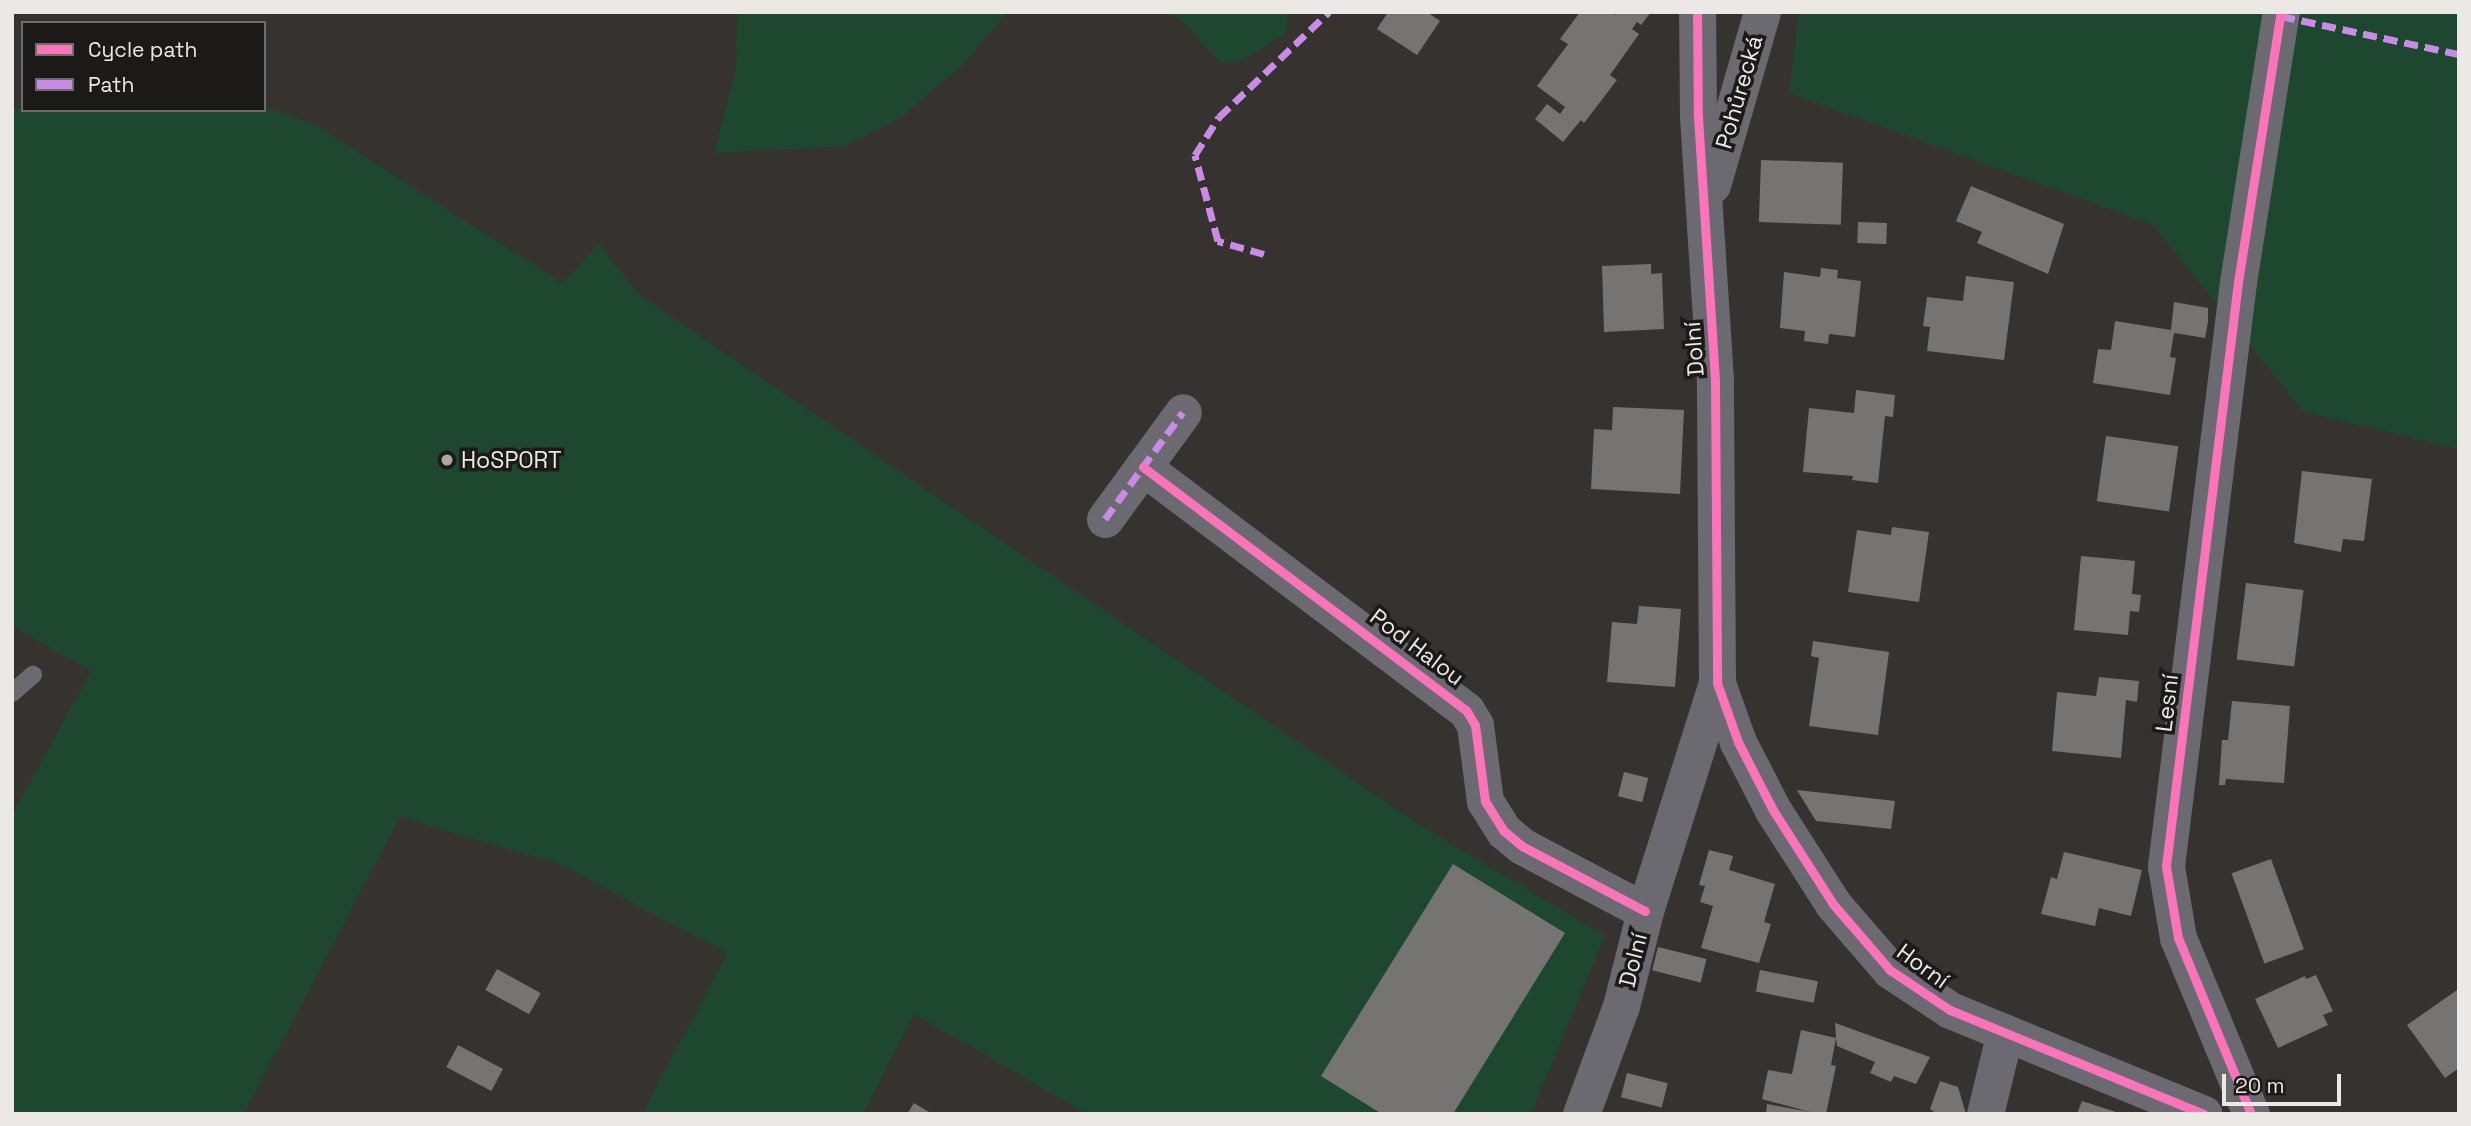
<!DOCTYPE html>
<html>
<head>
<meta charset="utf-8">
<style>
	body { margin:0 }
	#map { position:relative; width:2471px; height:1126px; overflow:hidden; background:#35322f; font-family:"Space Grotesk",sans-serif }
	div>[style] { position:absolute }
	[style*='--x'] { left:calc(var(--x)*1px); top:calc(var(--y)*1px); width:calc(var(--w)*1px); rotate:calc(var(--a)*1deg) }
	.green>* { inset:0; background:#1d482f }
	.building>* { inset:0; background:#767472; transform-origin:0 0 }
	.service>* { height:18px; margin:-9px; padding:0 9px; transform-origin:9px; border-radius:9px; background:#6b6a71 }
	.minor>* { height:37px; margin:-18.5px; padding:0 18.5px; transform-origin:18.5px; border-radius:18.5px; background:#6b6a71 }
	.quiet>* { height:7px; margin-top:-3.5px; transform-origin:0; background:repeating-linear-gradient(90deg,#ca8be6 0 14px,transparent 0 21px) }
	.cycleway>* { height:9px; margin:-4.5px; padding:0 4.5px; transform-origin:4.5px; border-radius:4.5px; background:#fb73b8 }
	.dots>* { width:19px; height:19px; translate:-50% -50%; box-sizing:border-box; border:4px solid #1c1a18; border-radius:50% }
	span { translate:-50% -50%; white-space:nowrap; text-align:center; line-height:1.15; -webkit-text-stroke:7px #1c1a18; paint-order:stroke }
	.street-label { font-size:23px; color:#ece8e6 }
	.poi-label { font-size:23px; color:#ece8e6 }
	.left { translate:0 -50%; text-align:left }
	.frame { position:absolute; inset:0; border:14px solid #ece8e6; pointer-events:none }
	.legend { position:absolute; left:21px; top:21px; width:245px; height:91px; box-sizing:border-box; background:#1c1a18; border:2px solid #6f6c6a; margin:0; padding:9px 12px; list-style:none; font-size:21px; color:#ece8e6 }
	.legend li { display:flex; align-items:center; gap:14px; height:35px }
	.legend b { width:35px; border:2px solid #6f6c6a }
	.scale { position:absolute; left:2222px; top:1074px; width:119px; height:32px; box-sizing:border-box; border:4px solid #ece8e6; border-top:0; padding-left:9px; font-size:21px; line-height:24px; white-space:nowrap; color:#ece8e6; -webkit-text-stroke:5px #1c1a18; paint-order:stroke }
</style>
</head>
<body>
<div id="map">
	<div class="green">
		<div style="clip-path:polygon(737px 12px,1007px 12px,964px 63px,901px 117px,846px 146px,714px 153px,736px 67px)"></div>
		<div style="clip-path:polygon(1167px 12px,1289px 12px,1284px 34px,1240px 62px,1220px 62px,1182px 21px)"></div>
		<div style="clip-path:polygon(1799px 12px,2459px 12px,2459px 449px,2304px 412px,2153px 225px,1789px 93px)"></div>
		<div style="clip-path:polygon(23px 107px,23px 110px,264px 110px,264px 107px,314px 124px,562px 283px,599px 244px,639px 295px,1424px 828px,1605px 936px,1531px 1114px,1087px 1114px,914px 1014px,863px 1114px,642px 1114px,727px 953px,559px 864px,400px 817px,244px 1114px,12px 1114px,12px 815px,91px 671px,12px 626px,12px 110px)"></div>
	</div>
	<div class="building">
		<div style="clip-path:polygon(1388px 12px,1427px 12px,1440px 21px,1417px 55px,1377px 29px)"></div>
		<div style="clip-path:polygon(1580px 12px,1611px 12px,1615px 15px,1617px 12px,1651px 12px,1641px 25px,1637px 22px,1632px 29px,1639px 34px,1610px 75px,1617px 80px,1584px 123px,1581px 120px,1563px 142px,1535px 119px,1547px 104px,1560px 114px,1565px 107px,1537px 86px,1568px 44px,1560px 39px)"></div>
		<div style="left:1761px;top:160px;width:82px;height:62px;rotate:2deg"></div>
		<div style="clip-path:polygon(1971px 186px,2064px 224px,2048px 274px,1977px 243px,1982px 232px,1956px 221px)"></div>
		<div style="left:1858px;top:222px;width:29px;height:21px;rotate:2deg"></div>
		<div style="clip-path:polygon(1651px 264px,1651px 274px,1662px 273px,1664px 329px,1604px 332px,1602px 266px)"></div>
		<div style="clip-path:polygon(1821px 268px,1838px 270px,1837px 278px,1861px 281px,1855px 337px,1829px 334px,1828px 344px,1804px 341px,1805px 331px,1780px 328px,1784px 272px,1820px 277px)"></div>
		<div style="clip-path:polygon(1966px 276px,2014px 282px,2004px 360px,1927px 351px,1930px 327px,1923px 326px,1927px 297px,1963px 301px)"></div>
		<div style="clip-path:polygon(2174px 302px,2208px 308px,2208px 322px,2205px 338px,2174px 333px,2170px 357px,2176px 358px,2170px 395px,2093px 383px,2098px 349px,2111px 350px,2115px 321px,2171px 330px)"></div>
		<div style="clip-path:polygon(1856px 390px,1895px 395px,1893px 417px,1885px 416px,1878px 483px,1852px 480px,1853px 476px,1803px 472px,1809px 408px,1854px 413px)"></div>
		<div style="clip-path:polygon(1613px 407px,1684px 410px,1680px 494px,1591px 489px,1594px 429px,1612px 430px)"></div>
		<div style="left:2106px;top:436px;width:73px;height:66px;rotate:8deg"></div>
		<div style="clip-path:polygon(2302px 471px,2372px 479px,2364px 541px,2343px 539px,2341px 552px,2294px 543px)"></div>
		<div style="clip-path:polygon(1892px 527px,1929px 532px,1919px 602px,1848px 592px,1857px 530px,1891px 535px)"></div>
		<div style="clip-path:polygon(2081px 556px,2135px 561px,2132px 594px,2141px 595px,2139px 612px,2130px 611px,2128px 635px,2074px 630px)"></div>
		<div style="left:2246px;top:583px;width:58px;height:77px;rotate:7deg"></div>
		<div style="clip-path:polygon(1639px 606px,1681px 609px,1675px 687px,1607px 682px,1612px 622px,1637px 624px)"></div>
		<div style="clip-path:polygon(1813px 641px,1889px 652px,1878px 735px,1809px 726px,1819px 658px,1811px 656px)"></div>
		<div style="clip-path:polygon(2099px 677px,2139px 681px,2137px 702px,2126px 700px,2121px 758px,2052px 751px,2057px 692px,2096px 696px)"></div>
		<div style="clip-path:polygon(2232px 701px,2290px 706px,2284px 783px,2226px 779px,2225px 785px,2219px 785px,2222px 740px,2228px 740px)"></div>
		<div style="left:1624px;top:772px;width:25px;height:25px;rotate:14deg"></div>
		<div style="clip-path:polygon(1797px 790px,1895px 801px,1891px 829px,1816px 821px)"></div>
		<div style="clip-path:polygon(1709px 850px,1733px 856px,1729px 870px,1775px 884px,1764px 922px,1771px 924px,1759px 963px,1701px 948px,1713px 906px,1700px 902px,1705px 886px,1699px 885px)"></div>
		<div style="clip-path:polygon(2064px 852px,2142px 870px,2131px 916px,2099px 908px,2095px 926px,2041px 914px,2051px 877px,2057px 879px)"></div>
		<div style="left:2271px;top:859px;width:96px;height:42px;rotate:70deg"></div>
		<div style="clip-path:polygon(1453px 864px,1565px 933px,1453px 1114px,1382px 1114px,1321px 1076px)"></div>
		<div style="left:1658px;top:947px;width:50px;height:24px;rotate:14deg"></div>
		<div style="left:497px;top:969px;width:50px;height:24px;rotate:29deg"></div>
		<div style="left:1760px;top:970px;width:59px;height:22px;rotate:11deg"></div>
		<div style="clip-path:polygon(2316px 975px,2333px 1011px,2323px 1015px,2328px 1025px,2278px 1048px,2255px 999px,2305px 976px,2306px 979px)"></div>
		<div style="clip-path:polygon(2457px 990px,2459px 1068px,2445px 1078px,2407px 1025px)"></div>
		<div style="clip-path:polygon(1835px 1023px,1930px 1057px,1916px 1084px,1894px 1076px,1891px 1082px,1870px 1073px,1875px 1062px,1837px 1046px,1836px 1038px,1831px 1065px,1836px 1066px,1826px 1114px,1766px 1114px,1767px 1104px,1810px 1112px,1762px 1099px,1768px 1070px,1792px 1074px,1801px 1030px,1836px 1038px)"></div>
		<div style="left:458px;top:1045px;width:51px;height:25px;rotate:28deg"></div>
		<div style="left:1627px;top:1073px;width:42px;height:25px;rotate:14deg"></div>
		<div style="clip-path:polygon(1940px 1081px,1958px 1087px,1966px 1114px,1937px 1114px,1930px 1109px)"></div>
		<div style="clip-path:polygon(2082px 1101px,2119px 1113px,2119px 1114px,2077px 1114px)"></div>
		<div style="clip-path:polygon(914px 1103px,932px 1114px,907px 1114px)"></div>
	</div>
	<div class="service">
		<div style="--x:12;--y:693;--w:28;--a:-41"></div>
	</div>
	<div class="minor">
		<div style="--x:1712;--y:185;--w:180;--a:-73.9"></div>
		<div style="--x:1143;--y:467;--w:404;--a:37"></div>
		<div style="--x:1466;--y:710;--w:17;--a:59"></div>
		<div style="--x:1475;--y:725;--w:77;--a:82.5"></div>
		<div style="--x:1485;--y:801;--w:36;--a:58"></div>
		<div style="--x:1504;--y:831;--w:23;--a:40"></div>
		<div style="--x:1522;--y:846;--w:139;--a:27.9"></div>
		<div style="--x:1105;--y:519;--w:132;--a:-53.9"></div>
		<div style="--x:1717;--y:683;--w:63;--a:70.4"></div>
		<div style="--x:1738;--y:742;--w:76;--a:62.8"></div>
		<div style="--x:1773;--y:810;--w:112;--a:57.4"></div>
		<div style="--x:1833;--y:904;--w:87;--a:49.2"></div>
		<div style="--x:1890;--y:970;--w:72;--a:33.7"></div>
		<div style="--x:1950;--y:1010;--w:274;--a:22.3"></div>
		<div style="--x:1581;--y:1114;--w:115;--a:-69.7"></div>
		<div style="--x:1621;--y:1006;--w:98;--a:-75.8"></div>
		<div style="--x:1645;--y:911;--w:239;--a:-72.5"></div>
		<div style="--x:1717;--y:683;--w:303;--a:-90.4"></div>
		<div style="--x:1715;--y:380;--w:264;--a:-93.7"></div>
		<div style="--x:1698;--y:117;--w:105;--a:-90.5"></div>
		<div style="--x:1985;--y:1114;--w:84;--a:-76.3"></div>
		<div style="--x:2251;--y:1114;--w:191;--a:-112.5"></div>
		<div style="--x:2178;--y:938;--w:73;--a:-99.5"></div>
		<div style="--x:2166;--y:866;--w:588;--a:-82.97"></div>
		<div style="--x:2238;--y:282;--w:273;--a:-81"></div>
	</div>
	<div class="quiet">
		<div style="--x:2281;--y:16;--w:182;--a:12.1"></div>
		<div style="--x:1264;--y:254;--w:48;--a:-164.2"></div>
		<div style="--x:1218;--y:241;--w:89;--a:-105"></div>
		<div style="--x:1195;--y:155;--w:45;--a:-57.7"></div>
		<div style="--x:1219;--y:117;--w:152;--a:-43.7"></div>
		<div style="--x:1105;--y:519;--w:132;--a:-53.9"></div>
	</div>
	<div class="cycleway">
		<div style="--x:1697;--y:12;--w:105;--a:89.5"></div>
		<div style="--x:1698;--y:117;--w:264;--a:86.3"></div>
		<div style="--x:1715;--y:380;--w:303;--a:89.6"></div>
		<div style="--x:1717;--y:683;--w:63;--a:70.4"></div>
		<div style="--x:1738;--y:742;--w:76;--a:62.8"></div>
		<div style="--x:1773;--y:810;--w:112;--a:57.4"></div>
		<div style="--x:1833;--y:904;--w:87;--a:49.2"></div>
		<div style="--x:1890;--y:970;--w:72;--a:33.7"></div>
		<div style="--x:1950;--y:1010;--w:274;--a:22.3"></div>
		<div style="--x:1143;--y:467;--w:404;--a:37"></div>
		<div style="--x:1466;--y:710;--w:17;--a:59"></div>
		<div style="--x:1475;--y:725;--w:77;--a:82.5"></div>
		<div style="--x:1485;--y:801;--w:36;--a:58"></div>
		<div style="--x:1504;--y:831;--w:23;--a:40"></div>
		<div style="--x:1522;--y:846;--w:139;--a:27.9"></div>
		<div style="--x:2251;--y:1114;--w:191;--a:-112.5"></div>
		<div style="--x:2178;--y:938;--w:73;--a:-99.5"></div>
		<div style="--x:2166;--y:866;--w:588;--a:-82.97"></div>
		<div style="--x:2238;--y:282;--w:273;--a:-81"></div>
	</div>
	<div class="dots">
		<div style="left:447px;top:460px;background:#aca8a6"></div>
	</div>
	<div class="street-label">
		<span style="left:1739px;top:92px;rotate:-74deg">Pohůrecká</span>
		<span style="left:1694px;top:349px;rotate:-94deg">Dolní</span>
		<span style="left:1417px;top:647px;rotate:37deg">Pod Halou</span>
		<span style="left:2167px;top:703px;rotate:-83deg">Lesní</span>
		<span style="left:1633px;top:960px;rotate:-76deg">Dolní</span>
		<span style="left:1923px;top:966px;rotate:36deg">Horní</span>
	</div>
	<div class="poi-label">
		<span class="left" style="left:461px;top:460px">HoSPORT</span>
	</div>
	<div class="frame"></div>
	<ul class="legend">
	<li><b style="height:9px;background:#fb73b8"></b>Cycle path</li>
	<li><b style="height:9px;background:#ca8be6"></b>Path</li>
	</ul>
	<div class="scale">20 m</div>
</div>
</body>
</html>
